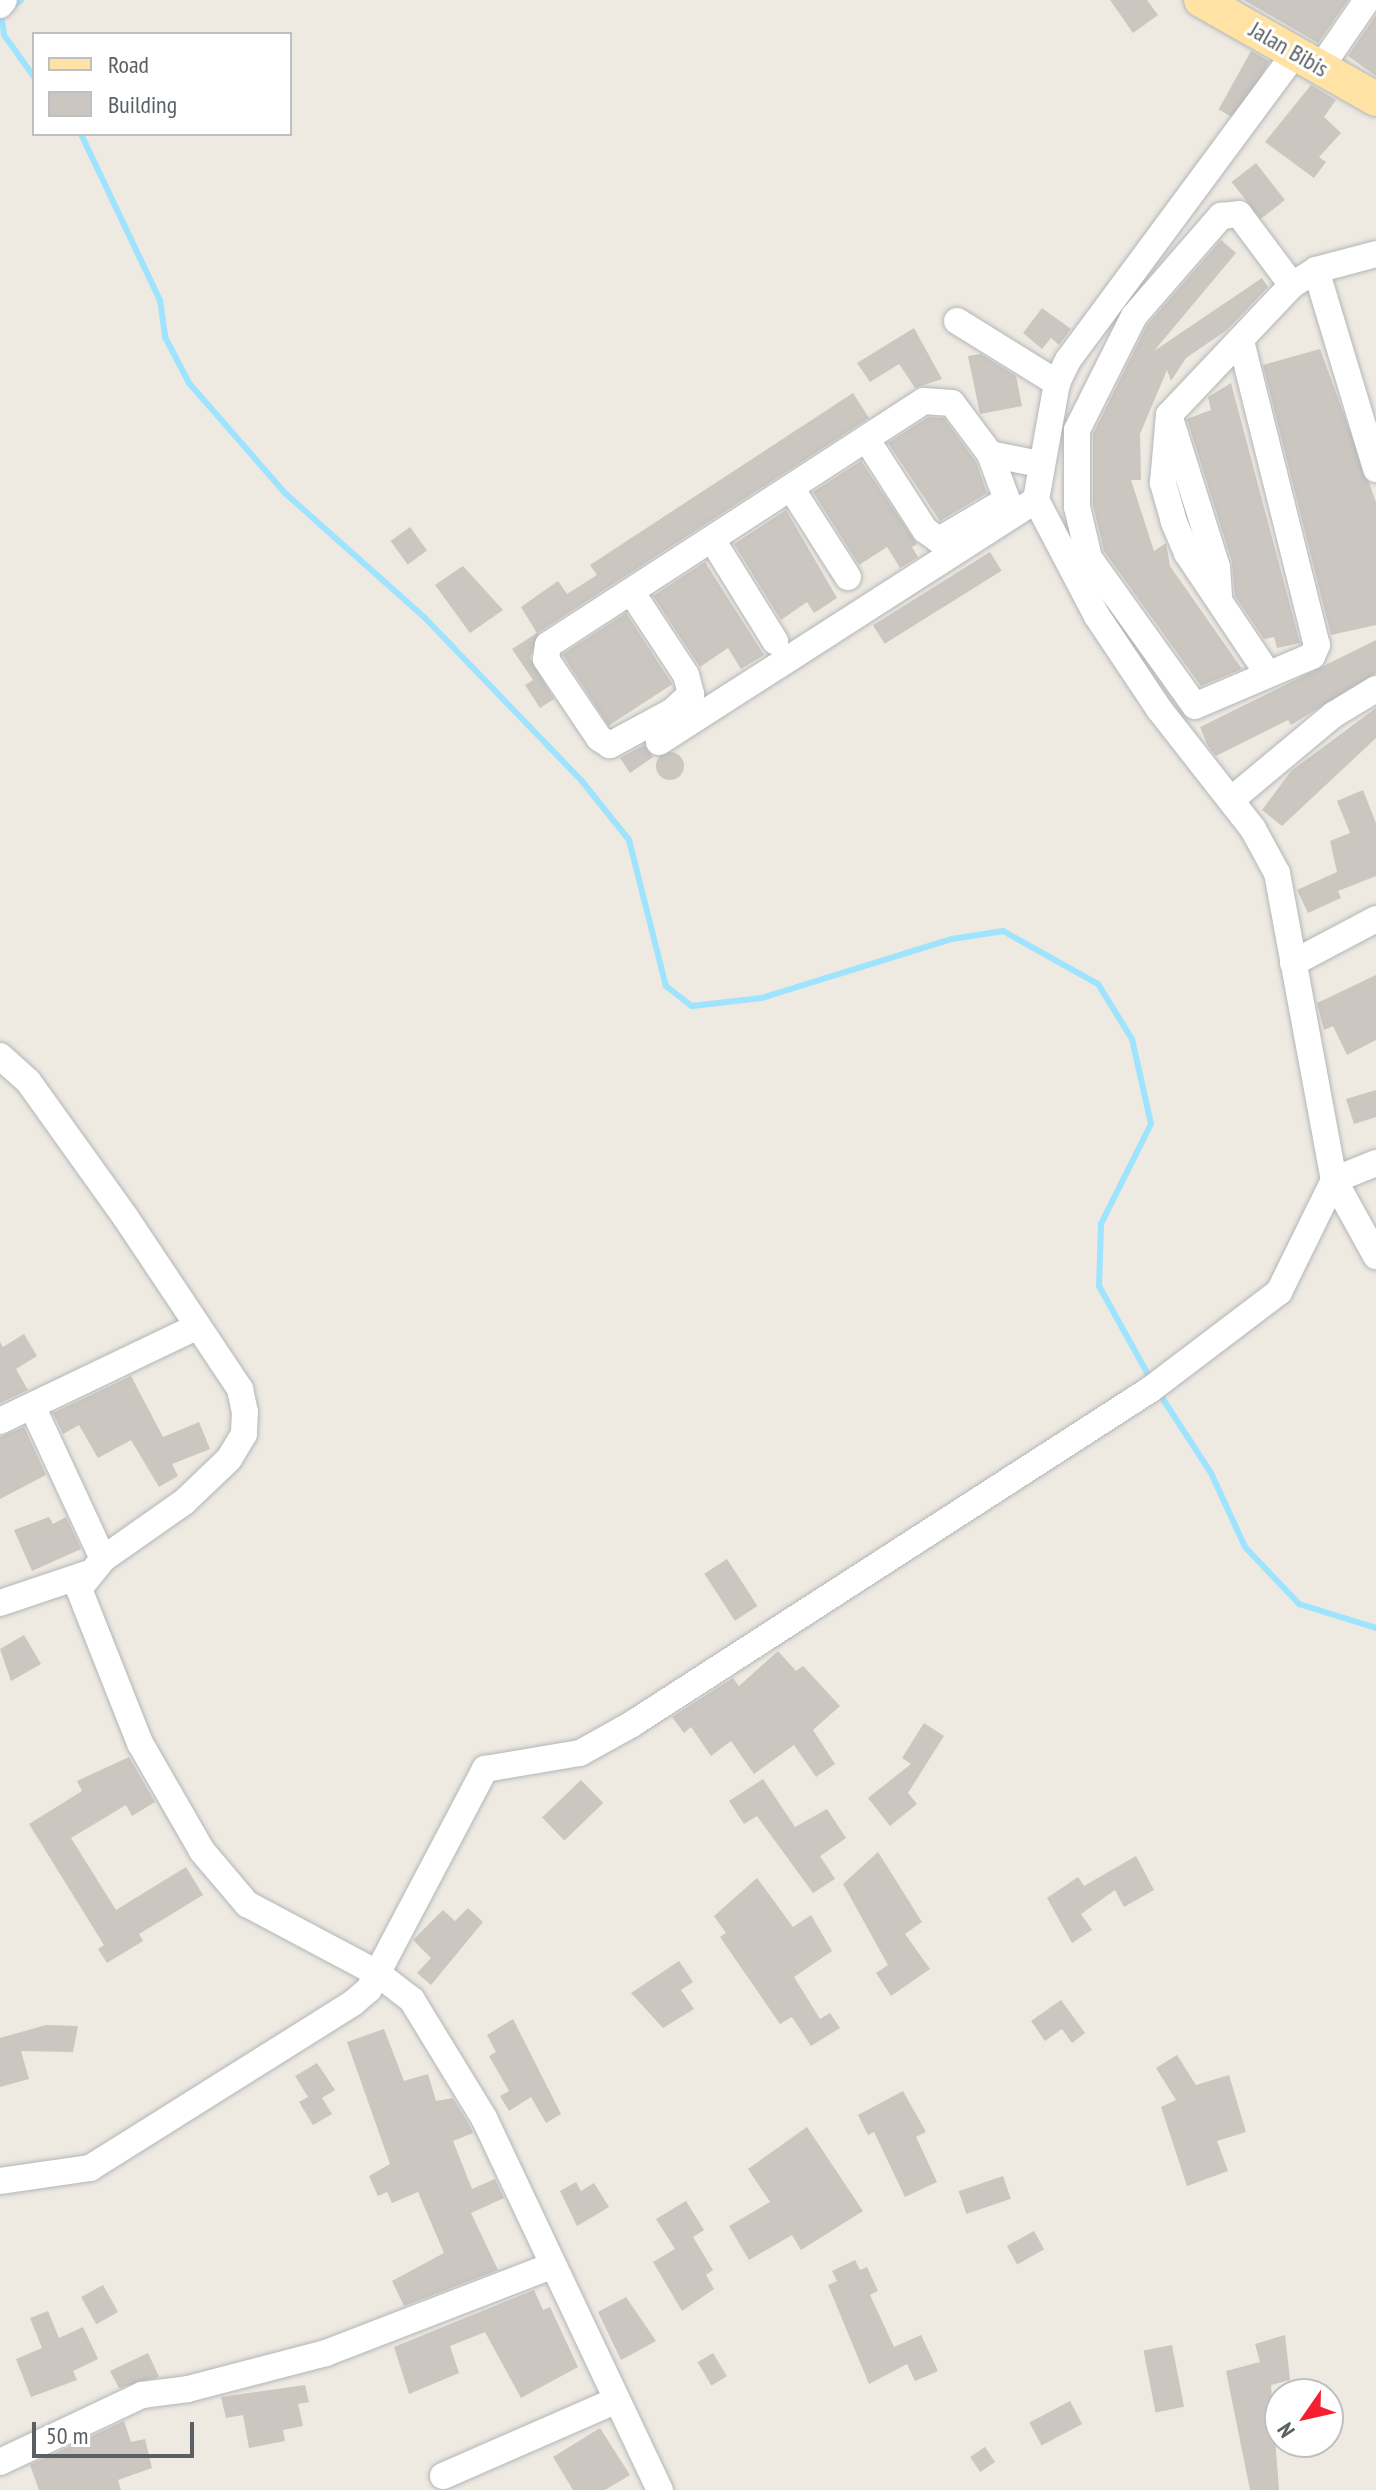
<!DOCTYPE html>
<html>
<head>
<meta charset="utf-8">
<style>
	body { margin:0 }
	#map { position:relative; width:1376px; height:2490px; overflow:hidden; background:#eee9e1; font-family:"PT Sans Narrow",sans-serif }
	div>[style] { position:absolute }
	[style*='--x'] { left:calc(var(--x)*1px); top:calc(var(--y)*1px); width:calc(var(--w)*1px); rotate:calc(var(--a)*1deg) }
	.stream>* { height:6px; margin:-3px; padding:0 3px; transform-origin:3px; border-radius:3px; background:#9fe4ff }
	.building>* { inset:0; background:#cbc6c0; transform-origin:0 0 }
	.round { border-radius:50% }
	.roads { filter:drop-shadow(0 0 2px #b2b6ba) drop-shadow(0 0 2px #b2b6ba) }
	.minor>* { height:26px; margin:-13px; padding:0 13px; transform-origin:13px; border-radius:13px; background:#fff }
	.major>* { height:34px; margin:-17px; padding:0 17px; transform-origin:17px; border-radius:17px; background:#ffe2a4 }
	span { translate:-50% -50%; white-space:nowrap; text-align:center; line-height:1.15; -webkit-text-stroke:6px #fff; paint-order:stroke }
	.street-label { font-size:24px; color:#595f63 }
	.legend { position:absolute; left:32px; top:32px; width:260px; height:104px; box-sizing:border-box; background:#fff; border:2px solid #bdbfc1; margin:0; padding:10px 14px; list-style:none; font-size:24px; color:#595f63 }
	.legend li { display:flex; align-items:center; gap:16px; height:40px }
	.legend b { width:40px; border:2px solid #bdbfc1 }
	.north { position:absolute; left:1264px; top:2378px; width:80px; height:80px; box-sizing:border-box; background:#fff; border:2px solid #bdbfc1; border-radius:50%; rotate:236deg; font-size:22px; font-weight:700; line-height:32px; text-align:center; color:#595f63 }
	.north::after { content:''; display:block; margin:auto; width:28px; height:36px; background:#f61f30; clip-path:polygon(50% 0,100% 100%,50% 72%,0 100%) }
	.scale { position:absolute; left:32px; top:2422px; width:162px; height:36px; box-sizing:border-box; border:4px solid #595f63; border-top:0; padding-left:10px; font-size:24px; line-height:28px; white-space:nowrap; color:#595f63; -webkit-text-stroke:6px #fff; paint-order:stroke }
</style>
</head>
<body>
<div id="map">
	<div class="stream">
		<div style="--x:21;--y:0;--w:25;--a:143"></div>
		<div style="--x:1;--y:15;--w:20;--a:81"></div>
		<div style="--x:4;--y:35;--w:52;--a:54.5"></div>
		<div style="--x:81;--y:134;--w:184;--a:64.6"></div>
		<div style="--x:160;--y:300;--w:37;--a:82"></div>
		<div style="--x:165;--y:337;--w:52;--a:62.4"></div>
		<div style="--x:189;--y:383;--w:147;--a:48.9"></div>
		<div style="--x:286;--y:494;--w:186;--a:41.7"></div>
		<div style="--x:425;--y:618;--w:225;--a:46.1"></div>
		<div style="--x:581;--y:780;--w:77;--a:51.3"></div>
		<div style="--x:629;--y:840;--w:151;--a:75.8"></div>
		<div style="--x:666;--y:986;--w:33;--a:38"></div>
		<div style="--x:692;--y:1006;--w:70;--a:-6.5"></div>
		<div style="--x:762;--y:998;--w:199;--a:-17.3"></div>
		<div style="--x:952;--y:939;--w:52;--a:-8.9"></div>
		<div style="--x:1003;--y:931;--w:109;--a:29.2"></div>
		<div style="--x:1098;--y:984;--w:65;--a:58.3"></div>
		<div style="--x:1132;--y:1039;--w:87;--a:77.4"></div>
		<div style="--x:1151;--y:1124;--w:112;--a:116.6"></div>
		<div style="--x:1101;--y:1224;--w:62;--a:91.8"></div>
		<div style="--x:1099;--y:1286;--w:107;--a:61"></div>
		<div style="--x:1159;--y:1393;--w:95;--a:57"></div>
		<div style="--x:1211;--y:1473;--w:81;--a:65.3"></div>
		<div style="--x:1245;--y:1547;--w:79;--a:46.5"></div>
		<div style="--x:1299;--y:1604;--w:81;--a:17.3"></div>
	</div>
	<div class="building">
		<div style="clip-path:polygon(1110px 0,1147px 0,1158px 15px,1133px 33px)"></div>
		<div style="clip-path:polygon(1244px 0,1348px 0,1318px 43px)"></div>
		<div style="clip-path:polygon(1376px 15px,1376px 76px,1348px 56px)"></div>
		<div style="left:1251px;top:51px;width:21px;height:67px;rotate:29deg"></div>
		<div style="clip-path:polygon(1311px 85px,1336px 100px,1324px 117px,1341px 133px,1319px 157px,1326px 162px,1314px 178px,1265px 142px)"></div>
		<div style="left:1256px;top:163px;width:47px;height:31px;rotate:52deg"></div>
		<div style="clip-path:polygon(1221px 240px,1236px 253px,1154px 351px,1262px 278px,1268px 287px,1227px 330px,1186px 358px,1171px 381px,1167px 370px,1140px 434px,1141px 480px,1131px 480px,1154px 551px,1166px 543px,1170px 566px,1242px 669px,1201px 686px,1104px 551px,1093px 505px,1093px 434px,1147px 325px)"></div>
		<div style="clip-path:polygon(1042px 308px,1071px 329px,1059px 345px,1051px 338px,1042px 349px,1023px 333px)"></div>
		<div style="clip-path:polygon(914px 328px,942px 379px,915px 388px,899px 364px,870px 382px,857px 363px)"></div>
		<div style="clip-path:polygon(1320px 349px,1376px 502px,1376px 625px,1331px 635px,1263px 365px)"></div>
		<div style="clip-path:polygon(981px 354px,1016px 376px,1022px 406px,980px 414px,968px 356px)"></div>
		<div style="clip-path:polygon(1231px 383px,1300px 643px,1277px 648px,1274px 637px,1264px 639px,1235px 596px,1232px 562px,1187px 419px,1211px 410px,1208px 397px)"></div>
		<div style="clip-path:polygon(853px 393px,869px 418px,539px 632px,530px 658px,554px 699px,540px 708px,525px 685px,533px 680px,512px 649px,537px 633px,521px 607px,558px 581px,567px 594px,597px 575px,590px 565px)"></div>
		<div style="clip-path:polygon(928px 417px,944px 418px,976px 462px,987px 493px,940px 521px,888px 443px)"></div>
		<div style="clip-path:polygon(861px 461px,917px 544px,912px 547px,918px 557px,900px 568px,887px 547px,859px 565px,813px 492px)"></div>
		<div style="clip-path:polygon(786px 510px,837px 598px,814px 613px,807px 602px,781px 620px,734px 544px)"></div>
		<div style="left:410px;top:527px;width:29px;height:24px;rotate:54deg"></div>
		<div style="left:990px;top:552px;width:22px;height:138px;rotate:58deg"></div>
		<div style="clip-path:polygon(705px 562px,764px 655px,741px 669px,728px 648px,700px 667px,653px 596px)"></div>
		<div style="clip-path:polygon(463px 566px,503px 610px,470px 633px,435px 585px)"></div>
		<div style="left:626px;top:613px;width:85px;height:76px;rotate:57deg"></div>
		<div style="clip-path:polygon(1376px 640px,1376px 673px,1291px 725px,1288px 720px,1216px 756px,1208px 746px,1200px 727px)"></div>
		<div style="clip-path:polygon(1376px 708px,1376px 738px,1282px 826px,1262px 810px,1291px 771px)"></div>
		<div style="clip-path:polygon(644px 745px,653px 757px,630px 773px,620px 758px)"></div>
		<div class="round" style="left:656px;top:752px;width:28px;height:28px"></div>
		<div style="clip-path:polygon(1363px 790px,1376px 823px,1376px 876px,1338px 891px,1341px 898px,1308px 913px,1297px 890px,1337px 872px,1330px 841px,1350px 833px,1337px 801px)"></div>
		<div style="clip-path:polygon(1376px 975px,1376px 1040px,1347px 1055px,1333px 1026px,1324px 1030px,1317px 1003px)"></div>
		<div style="clip-path:polygon(1376px 1090px,1376px 1117px,1354px 1124px,1346px 1099px)"></div>
		<div style="clip-path:polygon(24px 1334px,37px 1356px,16px 1369px,28px 1390px,0 1403px,0 1342px,3px 1347px)"></div>
		<div style="clip-path:polygon(131px 1376px,163px 1437px,199px 1422px,210px 1449px,172px 1464px,178px 1476px,159px 1487px,131px 1440px,98px 1458px,79px 1425px,63px 1434px,53px 1413px)"></div>
		<div style="clip-path:polygon(24px 1427px,46px 1475px,0 1499px,0 1437px)"></div>
		<div style="clip-path:polygon(49px 1517px,53px 1524px,66px 1517px,81px 1549px,32px 1571px,14px 1530px)"></div>
		<div style="left:727px;top:1559px;width:56px;height:27px;rotate:57deg"></div>
		<div style="clip-path:polygon(24px 1635px,41px 1664px,11px 1681px,0 1649px)"></div>
		<div style="clip-path:polygon(778px 1651px,796px 1671px,803px 1666px,840px 1706px,813px 1730px,835px 1764px,816px 1777px,794px 1745px,754px 1774px,731px 1741px,711px 1756px,691px 1727px,684px 1733px,672px 1717px,733px 1678px,739px 1686px)"></div>
		<div style="clip-path:polygon(924px 1723px,944px 1736px,908px 1793px,917px 1804px,890px 1826px,868px 1798px,911px 1764px,902px 1758px)"></div>
		<div style="clip-path:polygon(129px 1757px,155px 1802px,132px 1816px,126px 1805px,71px 1838px,116px 1910px,186px 1867px,203px 1895px,139px 1934px,143px 1941px,107px 1963px,98px 1949px,104px 1945px,29px 1824px,82px 1791px,77px 1781px)"></div>
		<div style="clip-path:polygon(763px 1779px,795px 1827px,827px 1809px,846px 1838px,820px 1856px,835px 1879px,813px 1893px,757px 1816px,744px 1824px,729px 1801px)"></div>
		<div style="left:581px;top:1780px;width:32px;height:54px;rotate:46deg"></div>
		<div style="clip-path:polygon(878px 1852px,922px 1922px,905px 1934px,930px 1969px,891px 1996px,876px 1973px,888px 1965px,843px 1884px)"></div>
		<div style="clip-path:polygon(1136px 1856px,1154px 1890px,1124px 1907px,1115px 1890px,1081px 1914px,1092px 1930px,1072px 1943px,1047px 1898px,1078px 1877px,1084px 1886px)"></div>
		<div style="clip-path:polygon(757px 1878px,793px 1927px,811px 1915px,832px 1951px,794px 1977px,820px 2019px,830px 2013px,840px 2028px,811px 2046px,792px 2017px,780px 2024px,720px 1937px,726px 1933px,714px 1916px)"></div>
		<div style="clip-path:polygon(468px 1908px,483px 1922px,431px 1985px,417px 1973px,431px 1958px,413px 1940px,443px 1910px,455px 1921px)"></div>
		<div style="clip-path:polygon(679px 1961px,693px 1982px,681px 1990px,694px 2009px,663px 2028px,631px 1993px)"></div>
		<div style="clip-path:polygon(1061px 2000px,1085px 2033px,1072px 2043px,1062px 2029px,1045px 2041px,1031px 2021px)"></div>
		<div style="clip-path:polygon(513px 2019px,561px 2114px,546px 2123px,531px 2097px,509px 2111px,500px 2096px,509px 2091px,489px 2056px,496px 2052px,487px 2035px)"></div>
		<div style="clip-path:polygon(46px 2025px,78px 2026px,73px 2052px,21px 2051px,29px 2079px,0 2087px,0 2038px)"></div>
		<div style="clip-path:polygon(384px 2029px,404px 2081px,428px 2074px,436px 2101px,453px 2098px,470px 2126px,473px 2133px,453px 2141px,472px 2189px,495px 2179px,504px 2198px,471px 2213px,498px 2270px,404px 2306px,392px 2281px,444px 2253px,418px 2192px,392px 2203px,387px 2192px,378px 2196px,369px 2176px,390px 2164px,347px 2042px)"></div>
		<div style="clip-path:polygon(1177px 2055px,1196px 2085px,1229px 2075px,1246px 2132px,1217px 2141px,1228px 2171px,1187px 2186px,1161px 2107px,1176px 2100px,1156px 2068px)"></div>
		<div style="clip-path:polygon(317px 2063px,335px 2090px,322px 2098px,332px 2114px,313px 2125px,299px 2102px,308px 2097px,295px 2076px)"></div>
		<div style="clip-path:polygon(903px 2091px,926px 2132px,916px 2137px,937px 2182px,905px 2197px,874px 2132px,868px 2135px,858px 2115px)"></div>
		<div style="clip-path:polygon(807px 2127px,863px 2211px,801px 2250px,792px 2235px,749px 2260px,729px 2226px,770px 2202px,748px 2169px)"></div>
		<div style="left:1003px;top:2176px;width:24px;height:47px;rotate:71deg"></div>
		<div style="clip-path:polygon(576px 2182px,581px 2191px,594px 2183px,609px 2207px,577px 2226px,560px 2191px)"></div>
		<div style="clip-path:polygon(686px 2201px,704px 2230px,693px 2237px,713px 2270px,706px 2275px,714px 2289px,682px 2311px,653px 2262px,675px 2249px,656px 2219px)"></div>
		<div style="left:1034px;top:2231px;width:21px;height:31px;rotate:61deg"></div>
		<div style="clip-path:polygon(855px 2260px,860px 2270px,867px 2267px,878px 2291px,870px 2295px,894px 2347px,921px 2335px,938px 2371px,915px 2381px,907px 2364px,869px 2384px,828px 2285px,837px 2281px,832px 2271px)"></div>
		<div style="left:103px;top:2285px;width:31px;height:25px;rotate:61deg"></div>
		<div style="clip-path:polygon(534px 2290px,543px 2310px,550px 2307px,578px 2367px,521px 2398px,485px 2332px,450px 2346px,459px 2373px,409px 2394px,394px 2347px)"></div>
		<div style="clip-path:polygon(626px 2297px,656px 2341px,621px 2360px,598px 2312px)"></div>
		<div style="clip-path:polygon(48px 2311px,59px 2338px,83px 2327px,98px 2359px,73px 2371px,77px 2380px,31px 2397px,16px 2359px,42px 2348px,30px 2318px)"></div>
		<div style="clip-path:polygon(1285px 2335px,1290px 2380px,1271px 2385px,1279px 2490px,1250px 2490px,1226px 2371px,1260px 2362px,1255px 2344px)"></div>
		<div style="left:1172px;top:2345px;width:63px;height:29px;rotate:79deg"></div>
		<div style="clip-path:polygon(148px 2353px,159px 2377px,119px 2388px,110px 2371px)"></div>
		<div style="left:713px;top:2353px;width:27px;height:18px;rotate:59deg"></div>
		<div style="clip-path:polygon(305px 2385px,309px 2402px,298px 2404px,303px 2426px,283px 2430px,285px 2441px,249px 2448px,243px 2415px,226px 2418px,221px 2397px)"></div>
		<div style="left:1070px;top:2401px;width:26px;height:46px;rotate:62deg"></div>
		<div style="clip-path:polygon(124px 2421px,131px 2442px,145px 2439px,152px 2468px,118px 2480px,121px 2490px,39px 2490px,30px 2465px)"></div>
		<div style="clip-path:polygon(600px 2428px,630px 2475px,605px 2490px,573px 2490px,553px 2457px)"></div>
		<div style="left:985px;top:2447px;width:18px;height:18px;rotate:56deg"></div>
	</div>
	<div class="roads">
		<div class="minor">
			<div style="--x:0;--y:5;--w:6;--a:-51"></div>
			<div style="--x:1296;--y:52;--w:383;--a:126.5"></div>
			<div style="--x:1068;--y:360;--w:25;--a:116"></div>
			<div style="--x:1057;--y:383;--w:119;--a:100.2"></div>
			<div style="--x:1036;--y:500;--w:131;--a:62.3"></div>
			<div style="--x:1097;--y:616;--w:112;--a:56.3"></div>
			<div style="--x:1159;--y:709;--w:152;--a:51.9"></div>
			<div style="--x:1253;--y:829;--w:50;--a:61.4"></div>
			<div style="--x:1277;--y:873;--w:312;--a:79.5"></div>
			<div style="--x:1334;--y:1180;--w:87;--a:61.1"></div>
			<div style="--x:1321;--y:67;--w:81;--a:-55.5"></div>
			<div style="--x:1316;--y:270;--w:208;--a:73.2"></div>
			<div style="--x:957;--y:321;--w:118;--a:31.8"></div>
			<div style="--x:1242;--y:345;--w:309;--a:76"></div>
			<div style="--x:1317;--y:645;--w:12;--a:114"></div>
			<div style="--x:1312;--y:656;--w:127;--a:156.9"></div>
			<div style="--x:1195;--y:706;--w:182;--a:-125.6"></div>
			<div style="--x:1089;--y:558;--w:52;--a:-103.2"></div>
			<div style="--x:1077;--y:507;--w:77;--a:-90"></div>
			<div style="--x:1077;--y:430;--w:127;--a:-63.4"></div>
			<div style="--x:1134;--y:316;--w:133;--a:-49"></div>
			<div style="--x:1221;--y:216;--w:18;--a:-6"></div>
			<div style="--x:1239;--y:214;--w:89;--a:53.3"></div>
			<div style="--x:1169;--y:415;--w:159;--a:72.5"></div>
			<div style="--x:1217;--y:567;--w:29;--a:86"></div>
			<div style="--x:867;--y:440;--w:107;--a:57.2"></div>
			<div style="--x:925;--y:530;--w:17;--a:36"></div>
			<div style="--x:939;--y:540;--w:79;--a:-30.5"></div>
			<div style="--x:1007;--y:500;--w:49;--a:-110.3"></div>
			<div style="--x:793;--y:491;--w:102;--a:57.4"></div>
			<div style="--x:713;--y:541;--w:118;--a:58.2"></div>
			<div style="--x:632;--y:593;--w:98;--a:56.6"></div>
			<div style="--x:686;--y:675;--w:20;--a:75"></div>
			<div style="--x:691;--y:694;--w:25;--a:137"></div>
			<div style="--x:673;--y:711;--w:72;--a:151.6"></div>
			<div style="--x:610;--y:745;--w:13;--a:-148"></div>
			<div style="--x:599;--y:738;--w:95;--a:-123.9"></div>
			<div style="--x:546;--y:659;--w:14;--a:-82"></div>
			<div style="--x:548;--y:645;--w:448;--a:-33"></div>
			<div style="--x:924;--y:401;--w:28;--a:4"></div>
			<div style="--x:952;--y:403;--w:64;--a:53.3"></div>
			<div style="--x:990;--y:454;--w:50;--a:11.5"></div>
			<div style="--x:1268;--y:674;--w:146;--a:-123.8"></div>
			<div style="--x:1187;--y:553;--w:34;--a:-113"></div>
			<div style="--x:1174;--y:522;--w:41;--a:-105.8"></div>
			<div style="--x:1163;--y:483;--w:68;--a:-85"></div>
			<div style="--x:1169;--y:415;--w:179;--a:-46.6"></div>
			<div style="--x:1292;--y:285;--w:28;--a:-32"></div>
			<div style="--x:1316;--y:270;--w:62;--a:-14.9"></div>
			<div style="--x:659;--y:742;--w:448;--a:-32.7"></div>
			<div style="--x:1231;--y:800;--w:133;--a:-39.8"></div>
			<div style="--x:1333;--y:715;--w:50;--a:-31.2"></div>
			<div style="--x:1293;--y:963;--w:94;--a:-27.9"></div>
			<div style="--x:0;--y:1056;--w:38;--a:42"></div>
			<div style="--x:28;--y:1081;--w:168;--a:54.4"></div>
			<div style="--x:126;--y:1218;--w:206;--a:56.3"></div>
			<div style="--x:240;--y:1389;--w:24;--a:78"></div>
			<div style="--x:245;--y:1412;--w:22;--a:93"></div>
			<div style="--x:244;--y:1434;--w:29;--a:121"></div>
			<div style="--x:229;--y:1459;--w:62;--a:136.3"></div>
			<div style="--x:184;--y:1502;--w:99;--a:144.9"></div>
			<div style="--x:103;--y:1559;--w:38;--a:129"></div>
			<div style="--x:79;--y:1589;--w:166;--a:68.4"></div>
			<div style="--x:140;--y:1743;--w:125;--a:60.1"></div>
			<div style="--x:202;--y:1851;--w:70;--a:49.7"></div>
			<div style="--x:247;--y:1904;--w:147;--a:28"></div>
			<div style="--x:377;--y:1973;--w:44;--a:37.6"></div>
			<div style="--x:412;--y:2000;--w:138;--a:58.6"></div>
			<div style="--x:484;--y:2118;--w:412;--a:64.7"></div>
			<div style="--x:33;--y:1408;--w:166;--a:65.1"></div>
			<div style="--x:0;--y:1421;--w:217;--a:-25.6"></div>
			<div style="--x:0;--y:1603;--w:91;--a:-18.6"></div>
			<div style="--x:0;--y:2181;--w:91;--a:-8.2"></div>
			<div style="--x:90;--y:2168;--w:310;--a:-32.1"></div>
			<div style="--x:353;--y:2003;--w:21;--a:-41"></div>
			<div style="--x:369;--y:1989;--w:249;--a:-62.2"></div>
			<div style="--x:485;--y:1769;--w:96;--a:-9.6"></div>
			<div style="--x:580;--y:1753;--w:60;--a:-29.1"></div>
			<div style="--x:632;--y:1724;--w:618;--a:-32.84"></div>
			<div style="--x:1151;--y:1389;--w:161;--a:-37.2"></div>
			<div style="--x:1279;--y:1292;--w:125;--a:-63.8"></div>
			<div style="--x:1334;--y:1180;--w:45;--a:-22"></div>
			<div style="--x:0;--y:2462;--w:157;--a:-25.3"></div>
			<div style="--x:142;--y:2395;--w:46;--a:-7.4"></div>
			<div style="--x:188;--y:2389;--w:143;--a:-14.6"></div>
			<div style="--x:326;--y:2353;--w:242;--a:-21.1"></div>
			<div style="--x:443;--y:2476;--w:188;--a:-23.6"></div>
		</div>
		<div class="major">
			<div style="--x:1201;--y:0;--w:201;--a:29.5"></div>
		</div>
	</div>
	<div class="street-label">
		<span style="left:1289px;top:49px;rotate:30deg">Jalan Bibis</span>
	</div>
	<ul class="legend">
	<li><b style="height:10px;background:#ffe2a4"></b>Road</li>
	<li><b style="height:22px;background:#cbc6c0"></b>Building</li>
	</ul>
	<div class="north">N</div>
	<div class="scale">50 m</div>
</div>
</body>
</html>
